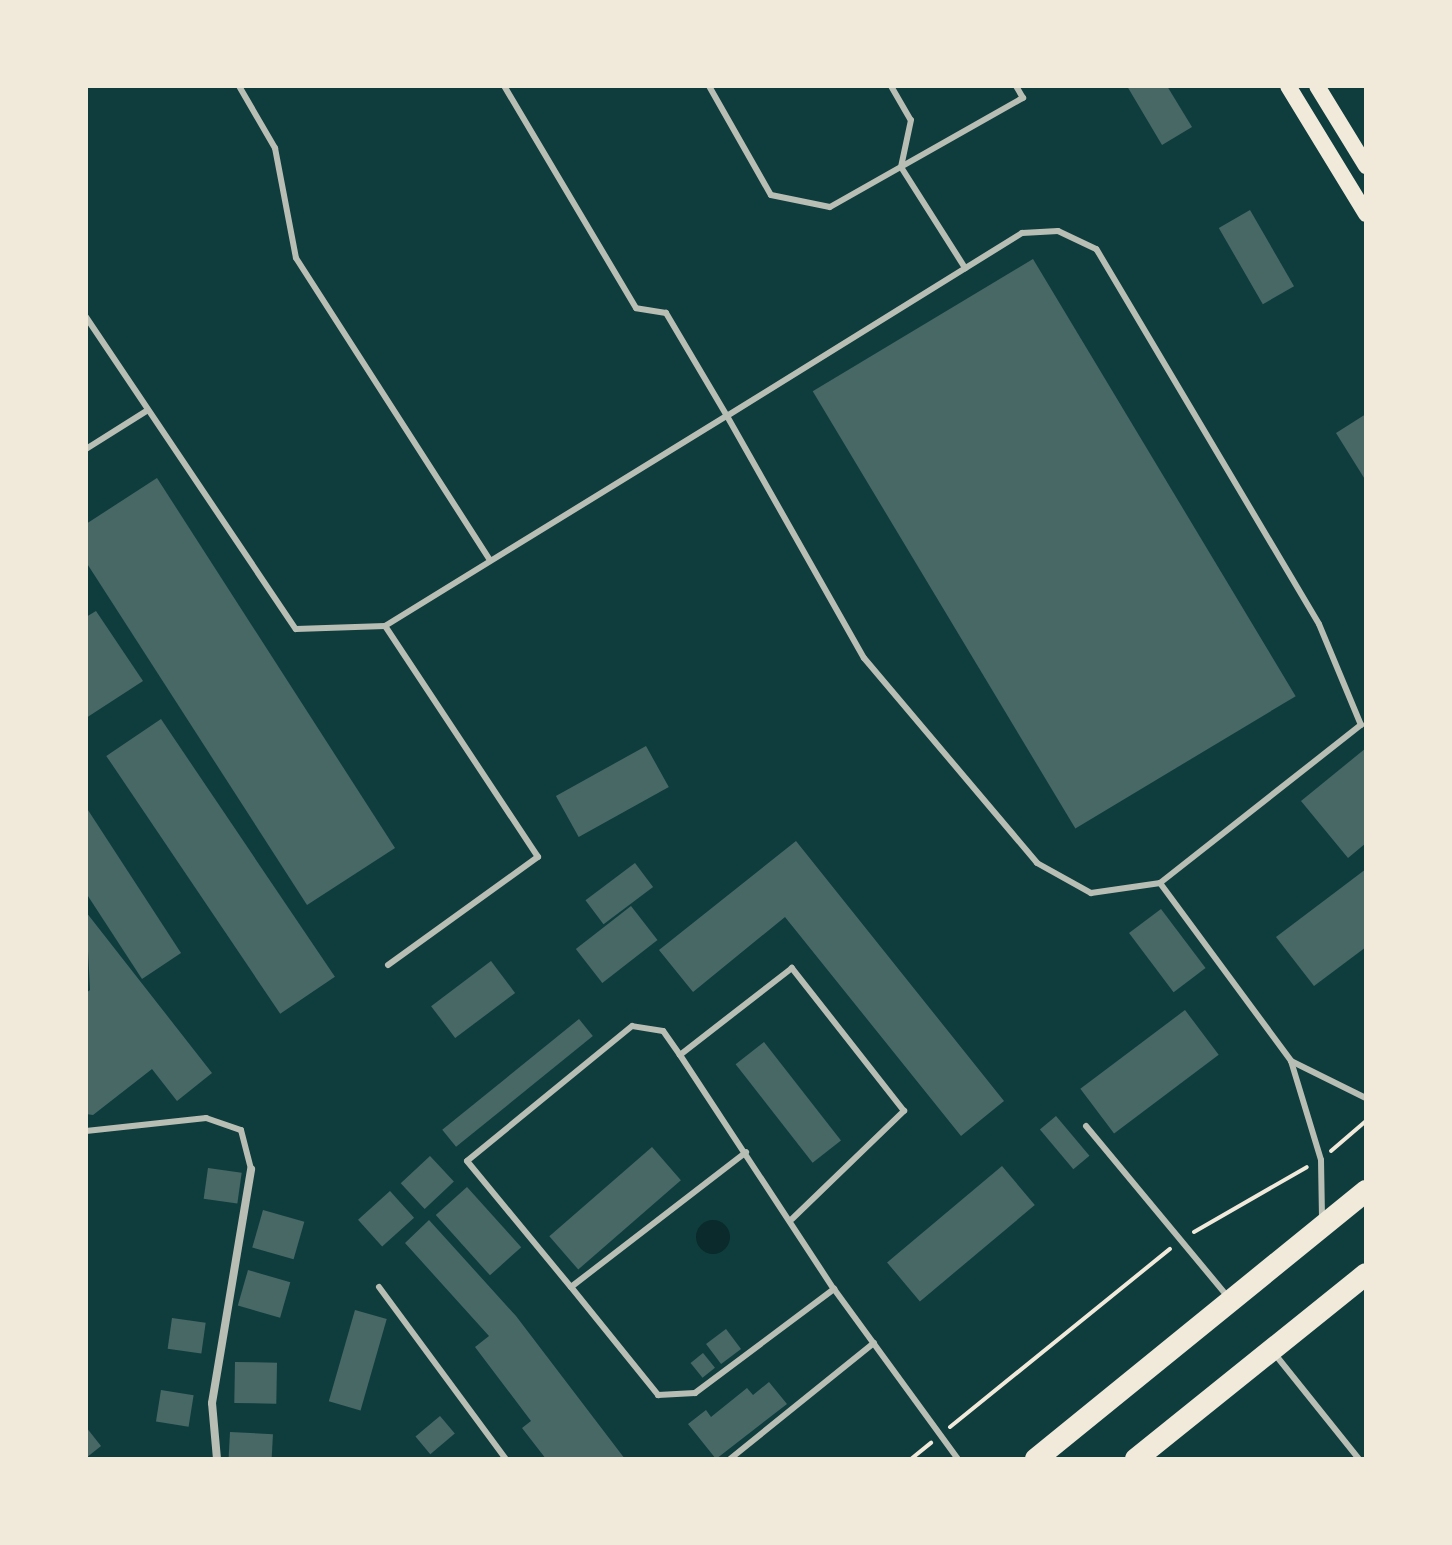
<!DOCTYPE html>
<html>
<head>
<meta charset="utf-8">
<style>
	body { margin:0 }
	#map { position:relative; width:1452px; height:1545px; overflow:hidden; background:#0f3d3e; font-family:Overpass,sans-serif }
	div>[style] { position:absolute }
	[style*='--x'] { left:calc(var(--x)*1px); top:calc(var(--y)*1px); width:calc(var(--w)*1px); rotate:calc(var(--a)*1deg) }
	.water>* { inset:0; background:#0a2a2b }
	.round { border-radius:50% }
	.building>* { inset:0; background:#486865; transform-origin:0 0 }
	.path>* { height:4px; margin:-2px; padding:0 2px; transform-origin:2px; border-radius:2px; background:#f1e9da }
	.service>* { height:6px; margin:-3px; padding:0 3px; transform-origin:3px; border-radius:3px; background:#b8beb3 }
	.minor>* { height:8px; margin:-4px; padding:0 4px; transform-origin:4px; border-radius:4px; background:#b8beb3 }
	.secondary>* { height:16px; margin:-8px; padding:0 8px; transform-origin:8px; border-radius:8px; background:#f1e9da }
	.trunk>* { height:22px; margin:-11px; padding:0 11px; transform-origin:11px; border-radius:11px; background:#f1e9da }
	span { translate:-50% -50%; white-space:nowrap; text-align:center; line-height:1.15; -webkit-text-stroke:7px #f1e9da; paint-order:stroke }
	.frame { position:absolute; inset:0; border:88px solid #f1e9da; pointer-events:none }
</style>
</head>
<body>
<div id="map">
	<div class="water">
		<div class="round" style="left:696px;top:1220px;width:34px;height:34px"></div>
	</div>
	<div class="building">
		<div style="clip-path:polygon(1127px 86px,1167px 86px,1192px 127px,1162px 145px)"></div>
		<div style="left:1250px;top:210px;width:88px;height:36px;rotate:60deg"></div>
		<div style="left:1033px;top:259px;width:510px;height:257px;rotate:59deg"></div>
		<div style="clip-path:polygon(1366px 414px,1366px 481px,1336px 433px)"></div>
		<div style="clip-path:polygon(157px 478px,395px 848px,307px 905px,86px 562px,86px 524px)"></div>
		<div style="clip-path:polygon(96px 611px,143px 681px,86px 718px,86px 617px)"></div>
		<div style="left:161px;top:719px;width:311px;height:66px;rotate:56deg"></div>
		<div style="left:646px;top:746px;width:47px;height:103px;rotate:61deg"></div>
		<div style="clip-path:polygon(1366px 748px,1366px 843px,1348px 858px,1301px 801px)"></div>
		<div style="clip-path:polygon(86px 807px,181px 953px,142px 979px,86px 893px)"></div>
		<div style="clip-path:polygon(796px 841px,1004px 1101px,961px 1136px,785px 917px,693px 992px,659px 950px)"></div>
		<div style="left:635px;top:863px;width:30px;height:62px;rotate:53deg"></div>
		<div style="clip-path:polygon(1366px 869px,1366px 947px,1314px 986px,1276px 937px)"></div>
		<div style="left:631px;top:906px;width:43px;height:70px;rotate:52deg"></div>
		<div style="left:1161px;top:909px;width:74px;height:40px;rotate:53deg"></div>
		<div style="clip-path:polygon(86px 912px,212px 1073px,177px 1101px,152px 1069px,93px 1115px,86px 1114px,86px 993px,90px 990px)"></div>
		<div style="left:491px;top:961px;width:40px;height:75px;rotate:53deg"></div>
		<div style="left:1185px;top:1010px;width:56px;height:131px;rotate:53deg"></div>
		<div style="left:579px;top:1019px;width:22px;height:176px;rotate:51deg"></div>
		<div style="left:764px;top:1042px;width:125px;height:36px;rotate:52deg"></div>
		<div style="left:1056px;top:1116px;width:52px;height:21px;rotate:50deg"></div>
		<div style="left:652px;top:1147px;width:44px;height:136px;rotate:49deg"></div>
		<div style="left:430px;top:1156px;width:35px;height:40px;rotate:47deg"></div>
		<div style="left:1002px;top:1166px;width:51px;height:150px;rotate:50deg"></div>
		<div style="left:208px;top:1168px;width:34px;height:31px;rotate:8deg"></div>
		<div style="left:467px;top:1187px;width:81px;height:42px;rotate:48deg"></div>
		<div style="left:390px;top:1191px;width:36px;height:43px;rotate:48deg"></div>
		<div style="left:263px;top:1210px;width:43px;height:39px;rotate:16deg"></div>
		<div style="clip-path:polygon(429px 1220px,516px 1316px,625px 1459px,546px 1459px,522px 1428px,531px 1421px,475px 1347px,489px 1336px,405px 1243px)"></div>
		<div style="left:248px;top:1270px;width:44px;height:37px;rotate:16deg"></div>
		<div style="left:355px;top:1310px;width:33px;height:95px;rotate:16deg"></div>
		<div style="left:172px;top:1318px;width:34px;height:31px;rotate:8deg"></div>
		<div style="left:726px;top:1329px;width:25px;height:25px;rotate:53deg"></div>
		<div style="left:703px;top:1353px;width:19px;height:16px;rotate:51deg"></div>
		<div style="left:235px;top:1362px;width:42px;height:41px;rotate:1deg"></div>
		<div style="clip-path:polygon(769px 1382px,787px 1404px,716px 1459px,688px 1424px,706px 1410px,711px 1417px,747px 1388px,753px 1395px)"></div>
		<div style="left:161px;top:1390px;width:33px;height:32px;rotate:9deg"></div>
		<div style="left:440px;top:1416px;width:23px;height:32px;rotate:50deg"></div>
		<div style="clip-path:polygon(86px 1427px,101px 1446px,86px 1458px)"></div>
		<div style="left:230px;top:1432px;width:43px;height:27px;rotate:3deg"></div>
	</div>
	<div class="path">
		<div style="--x:1331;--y:1151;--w:46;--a:-40.6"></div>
		<div style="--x:1194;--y:1232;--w:130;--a:-29.9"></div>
		<div style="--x:950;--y:1427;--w:283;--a:-39"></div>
		<div style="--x:911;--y:1459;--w:26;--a:-39"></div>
	</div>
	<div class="service">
		<div style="--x:239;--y:86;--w:72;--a:59.9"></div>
		<div style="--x:275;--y:148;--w:112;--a:79.2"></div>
		<div style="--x:296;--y:258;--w:359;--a:57.3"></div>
		<div style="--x:709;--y:86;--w:125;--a:60.4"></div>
		<div style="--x:771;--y:195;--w:60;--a:11.5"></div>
		<div style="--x:830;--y:207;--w:222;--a:-29.5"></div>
		<div style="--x:1023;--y:98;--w:14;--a:-120"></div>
		<div style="--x:891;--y:86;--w:39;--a:60"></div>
		<div style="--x:911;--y:120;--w:48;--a:102"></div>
		<div style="--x:901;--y:167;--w:120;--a:57.6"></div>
		<div style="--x:86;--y:317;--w:376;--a:56.1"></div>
		<div style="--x:296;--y:629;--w:89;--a:-1.9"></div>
		<div style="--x:86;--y:449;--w:73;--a:-32.2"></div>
		<div style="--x:1160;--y:883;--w:256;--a:-38.2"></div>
		<div style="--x:1361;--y:725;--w:109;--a:-112.6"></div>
		<div style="--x:1319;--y:624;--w:436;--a:-120.7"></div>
		<div style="--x:1096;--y:249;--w:42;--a:-154.7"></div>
		<div style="--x:1058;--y:231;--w:36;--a:177"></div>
		<div style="--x:1022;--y:233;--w:347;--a:148.2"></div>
		<div style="--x:727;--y:416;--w:278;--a:60.5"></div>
		<div style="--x:864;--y:658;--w:268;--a:49.8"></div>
		<div style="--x:1037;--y:863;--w:62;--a:29.1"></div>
		<div style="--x:1091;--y:893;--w:70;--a:-8.2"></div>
		<div style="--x:1160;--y:883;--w:221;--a:53.6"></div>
		<div style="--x:1291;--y:1061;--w:103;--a:73.1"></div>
		<div style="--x:1321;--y:1160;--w:59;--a:89"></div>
		<div style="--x:388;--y:965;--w:185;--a:-35.8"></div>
		<div style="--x:538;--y:857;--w:277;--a:-123.5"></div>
		<div style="--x:385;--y:626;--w:401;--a:-31.6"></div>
		<div style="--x:727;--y:416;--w:120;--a:-120.6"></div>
		<div style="--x:666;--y:313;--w:30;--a:-171"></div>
		<div style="--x:636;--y:308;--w:258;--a:-120.7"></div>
		<div style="--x:680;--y:1055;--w:29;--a:-125"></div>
		<div style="--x:663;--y:1031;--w:31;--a:-171"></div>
		<div style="--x:632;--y:1026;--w:213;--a:140.7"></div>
		<div style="--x:467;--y:1161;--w:163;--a:50.5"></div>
		<div style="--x:571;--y:1287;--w:221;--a:-37.6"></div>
		<div style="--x:1291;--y:1061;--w:84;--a:26.3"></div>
		<div style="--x:1086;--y:1126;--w:224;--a:50.3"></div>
		<div style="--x:86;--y:1131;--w:121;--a:-6.2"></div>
		<div style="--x:206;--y:1118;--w:37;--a:19"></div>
		<div style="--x:241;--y:1130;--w:40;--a:75.6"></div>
		<div style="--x:792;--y:1219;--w:156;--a:-44"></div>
		<div style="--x:904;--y:1111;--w:182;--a:-128.1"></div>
		<div style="--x:792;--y:968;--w:142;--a:142.2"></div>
		<div style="--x:680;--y:1055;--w:280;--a:56.7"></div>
		<div style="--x:834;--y:1289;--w:210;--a:53.9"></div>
		<div style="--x:379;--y:1287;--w:214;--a:53.6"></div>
		<div style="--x:571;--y:1287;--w:139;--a:51.1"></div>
		<div style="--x:658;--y:1395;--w:37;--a:-3"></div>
		<div style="--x:695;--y:1393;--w:174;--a:-36.8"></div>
		<div style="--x:1274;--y:1353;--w:136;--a:51.3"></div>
		<div style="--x:730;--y:1459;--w:185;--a:-38.9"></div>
	</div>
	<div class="minor">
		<div style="--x:217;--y:1459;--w:56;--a:-95.1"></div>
		<div style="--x:212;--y:1403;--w:237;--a:-80.5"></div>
	</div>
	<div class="secondary">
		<div style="--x:1288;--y:86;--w:150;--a:58.6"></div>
		<div style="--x:1317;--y:86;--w:94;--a:58.5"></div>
	</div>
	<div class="trunk">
		<div style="--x:1036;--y:1459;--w:425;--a:-39.1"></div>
		<div style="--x:1136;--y:1459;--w:295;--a:-38.8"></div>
	</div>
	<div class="frame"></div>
</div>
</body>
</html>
